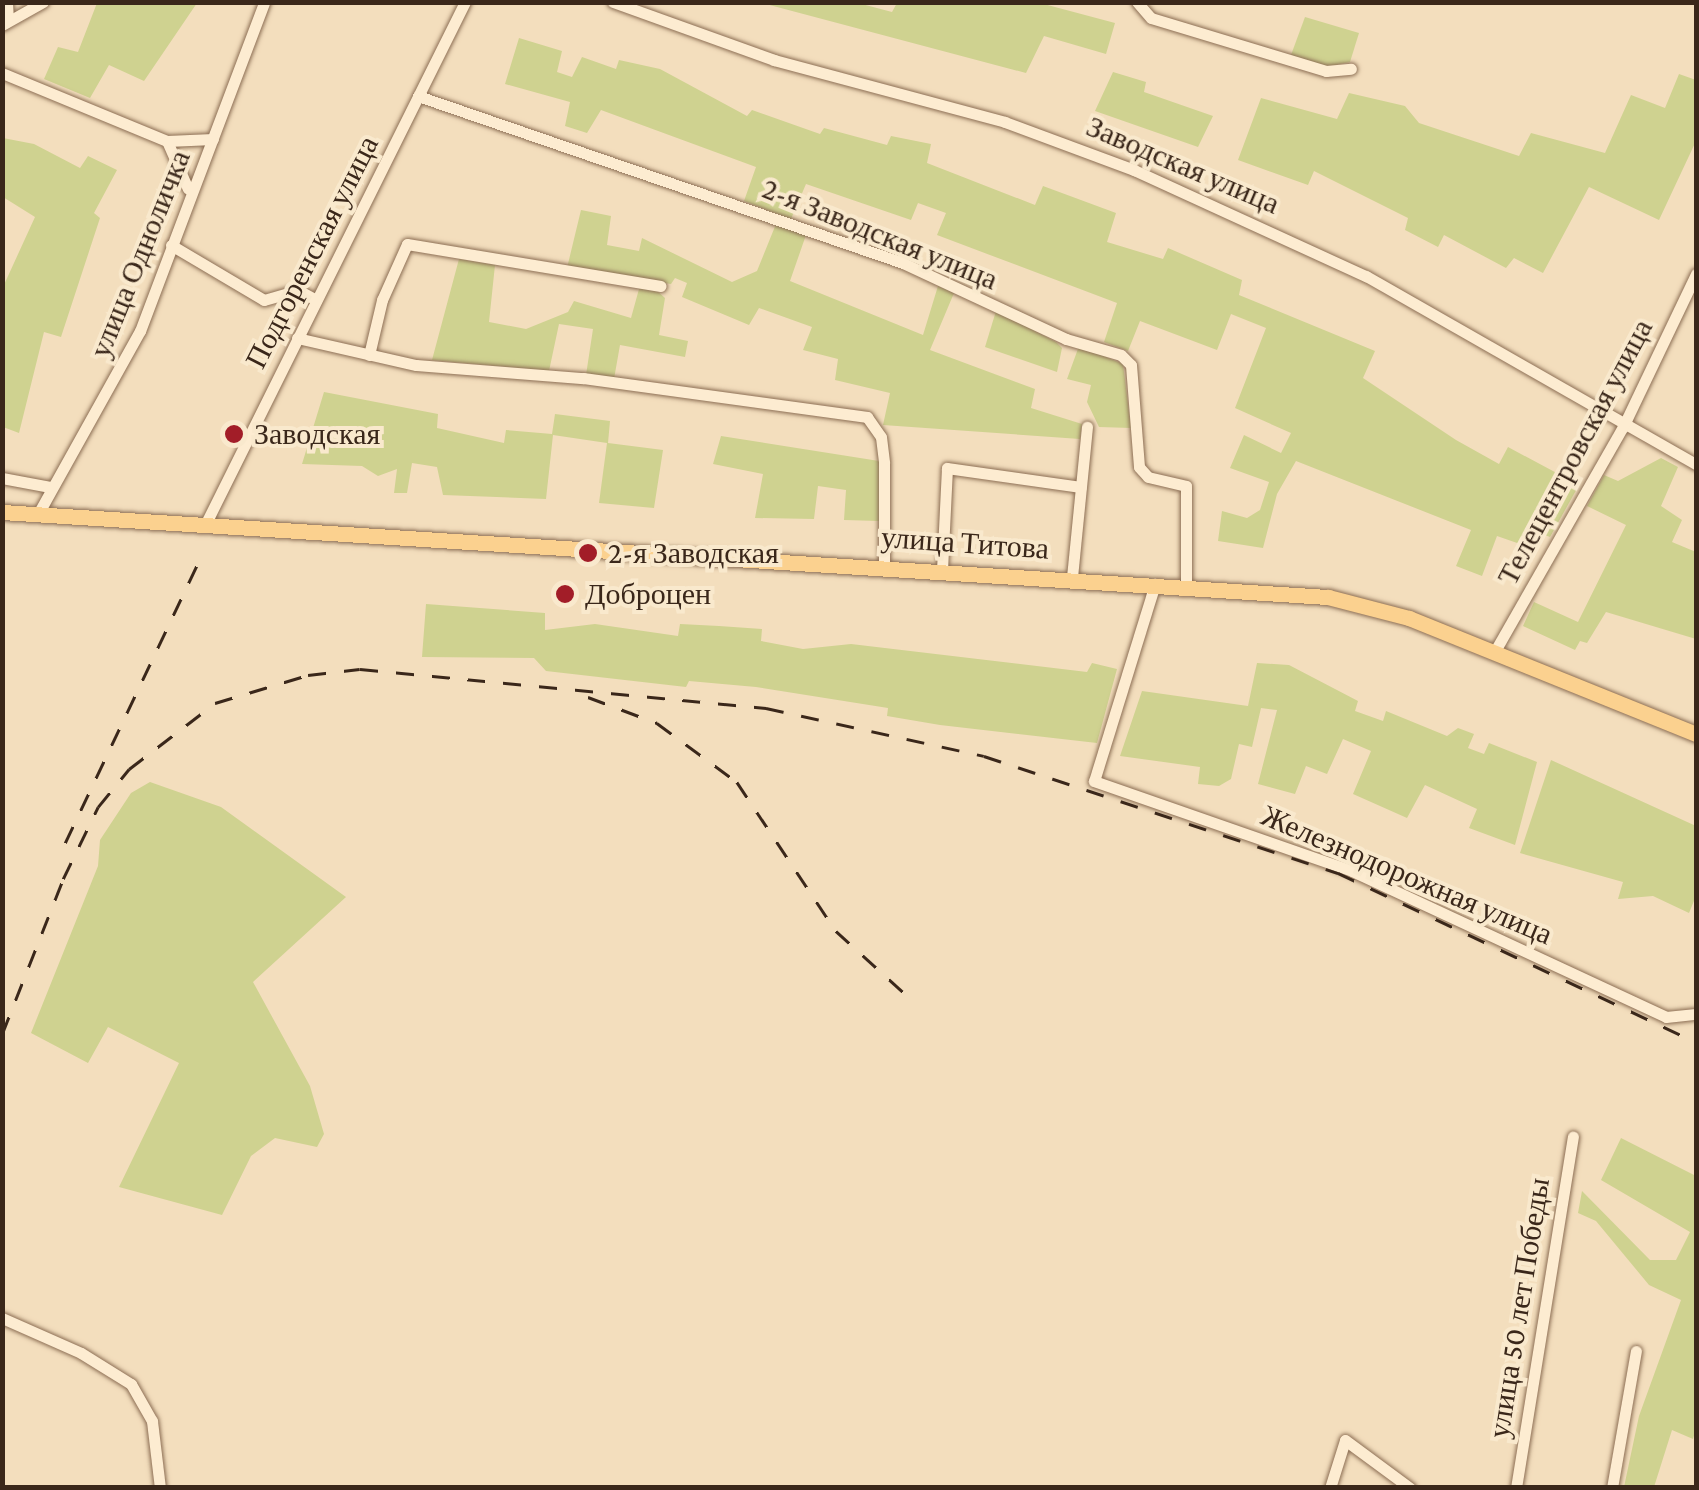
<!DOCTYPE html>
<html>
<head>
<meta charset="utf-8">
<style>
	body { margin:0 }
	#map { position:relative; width:1699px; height:1490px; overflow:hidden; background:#f3debd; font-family:"Crimson Pro",serif }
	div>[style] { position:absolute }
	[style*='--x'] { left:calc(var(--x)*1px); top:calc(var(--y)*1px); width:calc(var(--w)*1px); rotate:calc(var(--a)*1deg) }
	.green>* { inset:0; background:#cfd290 }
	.roads { filter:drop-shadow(0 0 2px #8c6e54) drop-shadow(0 0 2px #8c6e54) }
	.minor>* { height:11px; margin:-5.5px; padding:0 5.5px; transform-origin:5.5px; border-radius:5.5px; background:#fdecd1 }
	.major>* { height:15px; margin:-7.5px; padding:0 7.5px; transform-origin:7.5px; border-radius:7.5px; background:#fbd18f }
	.rail>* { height:2.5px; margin-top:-1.25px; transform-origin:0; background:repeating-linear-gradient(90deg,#3a271a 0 18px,transparent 0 36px) }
	.dots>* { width:28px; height:28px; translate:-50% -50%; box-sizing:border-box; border:5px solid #f9e9cd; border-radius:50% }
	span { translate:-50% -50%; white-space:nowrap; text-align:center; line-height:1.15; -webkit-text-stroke:8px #f9e9cd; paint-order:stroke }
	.street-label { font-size:30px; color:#3a271a }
	.poi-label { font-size:30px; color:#3a271a }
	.left { translate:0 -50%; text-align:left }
	.frame { position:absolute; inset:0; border:5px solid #3a271a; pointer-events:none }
</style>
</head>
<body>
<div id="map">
	<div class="green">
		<div style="clip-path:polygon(97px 3px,97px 2px,197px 3px,144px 81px,109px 65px,90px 98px,44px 79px,58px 47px,78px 52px)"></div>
		<div style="clip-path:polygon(762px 3px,858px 3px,892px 12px,897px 3px,1040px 3px,1115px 23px,1106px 54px,1044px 36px,1026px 73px)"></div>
		<div style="clip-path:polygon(1305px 17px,1359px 33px,1350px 62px,1326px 67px,1291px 55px)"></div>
		<div style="clip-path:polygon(519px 38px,562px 51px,557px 72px,572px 77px,582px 57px,616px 69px,619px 60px,660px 69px,747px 116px,752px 110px,820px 134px,824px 128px,887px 145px,891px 136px,931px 144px,927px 163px,1035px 205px,1043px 186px,1116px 213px,1107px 242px,1163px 259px,1168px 248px,1242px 280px,1239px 295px,1375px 351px,1363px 378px,1456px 440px,1499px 464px,1508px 447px,1579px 485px,1550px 537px,1529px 529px,1520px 544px,1497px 536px,1482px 576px,1456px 566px,1471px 530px,1296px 461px,1277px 494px,1263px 548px,1218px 541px,1222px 511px,1247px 518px,1260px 510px,1269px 482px,1230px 468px,1244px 435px,1281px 453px,1291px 433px,1235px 408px,1266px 328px,1231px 314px,1217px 350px,1140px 321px,1128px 351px,1104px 342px,1117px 303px,937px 235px,946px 213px,918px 203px,911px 220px,806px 184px,791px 219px,744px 201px,756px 167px,601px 110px,587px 133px,565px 126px,570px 102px,505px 84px)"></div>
		<div style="clip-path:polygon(1113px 72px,1146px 82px,1144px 92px,1213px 116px,1198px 147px,1095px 111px)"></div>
		<div style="clip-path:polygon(1679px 74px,1696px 80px,1696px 141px,1659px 220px,1589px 187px,1543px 273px,1514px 258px,1506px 268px,1444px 235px,1438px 247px,1405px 230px,1408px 218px,1314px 171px,1308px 185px,1238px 160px,1261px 98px,1337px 119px,1349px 93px,1405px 106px,1419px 123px,1519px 156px,1531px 133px,1605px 153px,1631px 95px,1665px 108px)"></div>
		<div style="clip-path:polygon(3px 138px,34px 144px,80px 168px,88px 156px,117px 170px,94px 213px,100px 218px,61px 337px,44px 332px,19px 433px,3px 427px,3px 287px,35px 217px,3px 197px)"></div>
		<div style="clip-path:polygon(581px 210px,611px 216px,607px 245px,639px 251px,642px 238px,732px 282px,757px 271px,776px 224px,806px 235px,790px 281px,923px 335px,938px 286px,954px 293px,930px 350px,1035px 389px,1031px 408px,1082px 424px,1080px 439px,883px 425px,890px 393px,835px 380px,838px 359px,803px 350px,812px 327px,759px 308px,749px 325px,682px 297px,687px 283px,675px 278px,671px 284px,567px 268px)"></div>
		<div style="clip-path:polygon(459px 259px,495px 265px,489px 322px,526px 329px,568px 312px,574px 301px,631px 318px,639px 289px,655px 289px,665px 298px,659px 335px,688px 341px,685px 357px,620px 345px,614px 379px,586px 375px,593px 329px,559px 324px,549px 371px,432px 360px)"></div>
		<div style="clip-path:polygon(996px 311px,1056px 342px,1062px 348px,1057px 372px,985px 347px)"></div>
		<div style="clip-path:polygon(1079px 346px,1123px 364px,1131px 428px,1099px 427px,1087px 402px,1091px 385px,1067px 379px)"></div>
		<div style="clip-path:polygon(324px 392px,438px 414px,437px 428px,504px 443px,506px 430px,552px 434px,555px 414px,610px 421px,608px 443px,663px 450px,654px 508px,599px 503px,607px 443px,553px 435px,546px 499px,443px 495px,437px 467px,412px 463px,407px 493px,394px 493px,397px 469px,378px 476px,362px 466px,302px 464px)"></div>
		<div style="clip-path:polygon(721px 436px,879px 461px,879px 521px,844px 520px,846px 490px,818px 486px,814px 519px,755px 518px,763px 474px,713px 464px)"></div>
		<div style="clip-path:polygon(1661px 458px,1678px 467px,1661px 506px,1682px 520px,1672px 542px,1696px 552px,1696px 639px,1606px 612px,1587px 643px,1580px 641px,1575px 650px,1523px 626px,1534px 602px,1578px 622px,1626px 525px,1587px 506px,1604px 475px,1618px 481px)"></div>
		<div style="clip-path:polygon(426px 604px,545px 613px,545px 630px,595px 624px,678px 636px,680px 624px,719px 626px,762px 629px,761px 641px,803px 649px,851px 644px,1087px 672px,1092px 663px,1117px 669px,1097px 743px,940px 725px,887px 716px,888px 708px,756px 687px,689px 681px,686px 687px,546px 671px,534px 658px,422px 657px)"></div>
		<div style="clip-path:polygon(1257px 663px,1289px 665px,1358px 701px,1355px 711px,1383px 721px,1386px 711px,1447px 736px,1458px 728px,1474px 734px,1468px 748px,1484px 754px,1489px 743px,1537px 762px,1515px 845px,1469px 828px,1477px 809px,1425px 785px,1407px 818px,1353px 794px,1371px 751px,1343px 739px,1327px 774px,1306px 766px,1295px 794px,1258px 784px,1277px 710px,1261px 708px,1252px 747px,1239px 744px,1231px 779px,1219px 786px,1198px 784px,1200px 767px,1120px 756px,1142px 691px,1248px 706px)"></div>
		<div style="clip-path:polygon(1551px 760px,1696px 826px,1696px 896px,1689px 913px,1653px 896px,1618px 899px,1623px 882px,1520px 853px)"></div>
		<div style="clip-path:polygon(150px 782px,221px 807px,346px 897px,253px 982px,310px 1086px,324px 1134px,317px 1147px,275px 1138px,251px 1156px,222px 1215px,119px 1187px,179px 1063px,108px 1027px,88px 1063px,31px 1033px,98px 866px,100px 840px,131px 793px)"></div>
		<div style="clip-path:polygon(1621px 1138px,1696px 1176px,1696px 1429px,1693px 1439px,1672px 1430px,1654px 1487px,1624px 1487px,1639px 1416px,1681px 1300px,1649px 1285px,1596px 1221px,1578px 1213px,1582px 1191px,1650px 1260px,1676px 1260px,1690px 1232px,1601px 1180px)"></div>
	</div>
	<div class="roads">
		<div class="minor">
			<div style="--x:7;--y:2;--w:18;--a:87"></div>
			<div style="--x:613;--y:2;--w:171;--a:19.8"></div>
			<div style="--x:774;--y:60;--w:239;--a:15"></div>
			<div style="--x:1005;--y:122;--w:138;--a:20.4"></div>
			<div style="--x:1134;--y:170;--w:255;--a:24.6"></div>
			<div style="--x:1366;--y:276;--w:380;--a:29.7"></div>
			<div style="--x:1137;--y:2;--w:21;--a:49"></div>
			<div style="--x:1151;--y:18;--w:183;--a:16.8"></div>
			<div style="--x:1326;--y:71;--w:25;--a:-5"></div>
			<div style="--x:2;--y:25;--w:47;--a:-29.3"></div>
			<div style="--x:2;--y:73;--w:178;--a:22.4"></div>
			<div style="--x:167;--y:141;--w:52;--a:66.4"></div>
			<div style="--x:418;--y:96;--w:513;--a:19"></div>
			<div style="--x:903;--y:263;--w:180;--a:25"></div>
			<div style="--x:1066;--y:339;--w:57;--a:16.2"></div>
			<div style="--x:1121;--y:355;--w:14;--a:45"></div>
			<div style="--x:1131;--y:365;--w:102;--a:85.5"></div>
			<div style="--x:1139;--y:467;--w:13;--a:48"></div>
			<div style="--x:1148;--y:477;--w:39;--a:13"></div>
			<div style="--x:1186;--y:486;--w:100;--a:90"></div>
			<div style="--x:167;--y:141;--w:46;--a:-2.5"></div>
			<div style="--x:171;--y:245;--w:108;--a:30.6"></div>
			<div style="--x:264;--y:300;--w:35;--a:-16"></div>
			<div style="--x:298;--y:290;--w:21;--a:29"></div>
			<div style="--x:297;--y:338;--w:122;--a:12.8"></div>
			<div style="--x:416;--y:365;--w:168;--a:4.5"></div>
			<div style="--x:583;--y:378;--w:287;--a:7.8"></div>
			<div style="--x:867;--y:417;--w:24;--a:55"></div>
			<div style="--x:881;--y:437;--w:26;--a:83"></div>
			<div style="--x:884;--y:463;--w:102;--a:90"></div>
			<div style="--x:369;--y:355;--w:57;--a:-76.7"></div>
			<div style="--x:382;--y:300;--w:61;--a:-65.9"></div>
			<div style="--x:407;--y:244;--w:257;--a:9.4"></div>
			<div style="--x:2;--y:478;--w:49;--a:10.6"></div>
			<div style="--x:38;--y:514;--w:210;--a:-60.9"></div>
			<div style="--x:140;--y:331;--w:352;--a:-69.3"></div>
			<div style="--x:205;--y:525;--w:584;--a:-63.57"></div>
			<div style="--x:942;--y:570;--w:102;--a:-87.2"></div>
			<div style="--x:947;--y:468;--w:135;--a:8.1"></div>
			<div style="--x:1072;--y:577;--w:151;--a:-84.3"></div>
			<div style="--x:1155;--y:584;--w:206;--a:107.2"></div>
			<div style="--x:1094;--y:781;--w:273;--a:19.2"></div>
			<div style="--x:1352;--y:871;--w:346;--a:24.9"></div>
			<div style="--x:1666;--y:1017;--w:30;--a:-6"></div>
			<div style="--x:1495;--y:651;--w:258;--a:-60.3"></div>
			<div style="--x:1623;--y:427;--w:170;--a:-64.5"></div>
			<div style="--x:2;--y:1318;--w:86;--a:23.9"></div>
			<div style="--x:81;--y:1353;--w:59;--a:31.8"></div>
			<div style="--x:131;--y:1384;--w:43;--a:60.4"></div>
			<div style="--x:152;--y:1421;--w:67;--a:83.2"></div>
			<div style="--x:1330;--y:1488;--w:50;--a:-72.6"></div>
			<div style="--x:1345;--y:1440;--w:81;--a:36.4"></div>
			<div style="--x:1516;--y:1488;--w:356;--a:-80.8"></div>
			<div style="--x:1612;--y:1488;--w:139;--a:-80.1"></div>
		</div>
		<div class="major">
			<div style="--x:2;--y:512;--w:1329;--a:3.67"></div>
			<div style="--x:1328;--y:597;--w:84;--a:14.5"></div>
			<div style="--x:1409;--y:618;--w:310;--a:22"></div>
		</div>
	</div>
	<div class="rail">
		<div style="--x:588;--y:697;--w:74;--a:20.6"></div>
		<div style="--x:657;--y:723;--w:99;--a:36.4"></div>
		<div style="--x:737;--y:782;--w:179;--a:56.4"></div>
		<div style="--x:836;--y:931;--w:107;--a:42.3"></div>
		<div style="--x:65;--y:843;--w:314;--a:-64.6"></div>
		<div style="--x:2;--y:1034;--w:167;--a:-68.5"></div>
		<div style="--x:63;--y:879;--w:80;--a:-64.1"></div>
		<div style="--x:98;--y:807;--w:49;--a:-50.8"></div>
		<div style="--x:129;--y:769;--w:108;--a:-37.5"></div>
		<div style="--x:215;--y:703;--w:97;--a:-16.8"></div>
		<div style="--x:308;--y:675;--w:52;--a:-6.6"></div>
		<div style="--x:360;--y:669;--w:408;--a:5.5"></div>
		<div style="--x:766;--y:708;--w:223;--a:12.4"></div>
		<div style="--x:984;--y:756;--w:373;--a:18.3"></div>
		<div style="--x:1338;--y:873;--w:396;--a:25.3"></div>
	</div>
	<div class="dots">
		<div style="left:234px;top:434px;background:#a21d28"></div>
		<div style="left:588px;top:553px;background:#a21d28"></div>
		<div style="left:565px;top:594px;background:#a21d28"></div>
	</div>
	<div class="street-label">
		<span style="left:1183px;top:165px;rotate:23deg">Заводская улица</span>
		<span style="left:880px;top:234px;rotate:22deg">2-я Заводская улица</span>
		<span style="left:312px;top:252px;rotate:-63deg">Подгоренская улица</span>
		<span style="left:140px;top:254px;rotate:-68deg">улица Одноличка</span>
		<span style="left:1575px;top:452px;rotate:-62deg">Телецентровская улица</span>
		<span style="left:965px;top:543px;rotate:4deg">улица Титова</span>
		<span style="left:1407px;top:875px;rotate:23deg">Железнодорожная улица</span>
		<span style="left:1519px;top:1308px;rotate:-81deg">улица 50 лет Победы</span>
	</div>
	<div class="poi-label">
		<span class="left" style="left:254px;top:434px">Заводская</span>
		<span class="left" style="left:608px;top:553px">2-я Заводская</span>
		<span class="left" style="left:585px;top:594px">Доброцен</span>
	</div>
	<div class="frame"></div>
</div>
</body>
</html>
